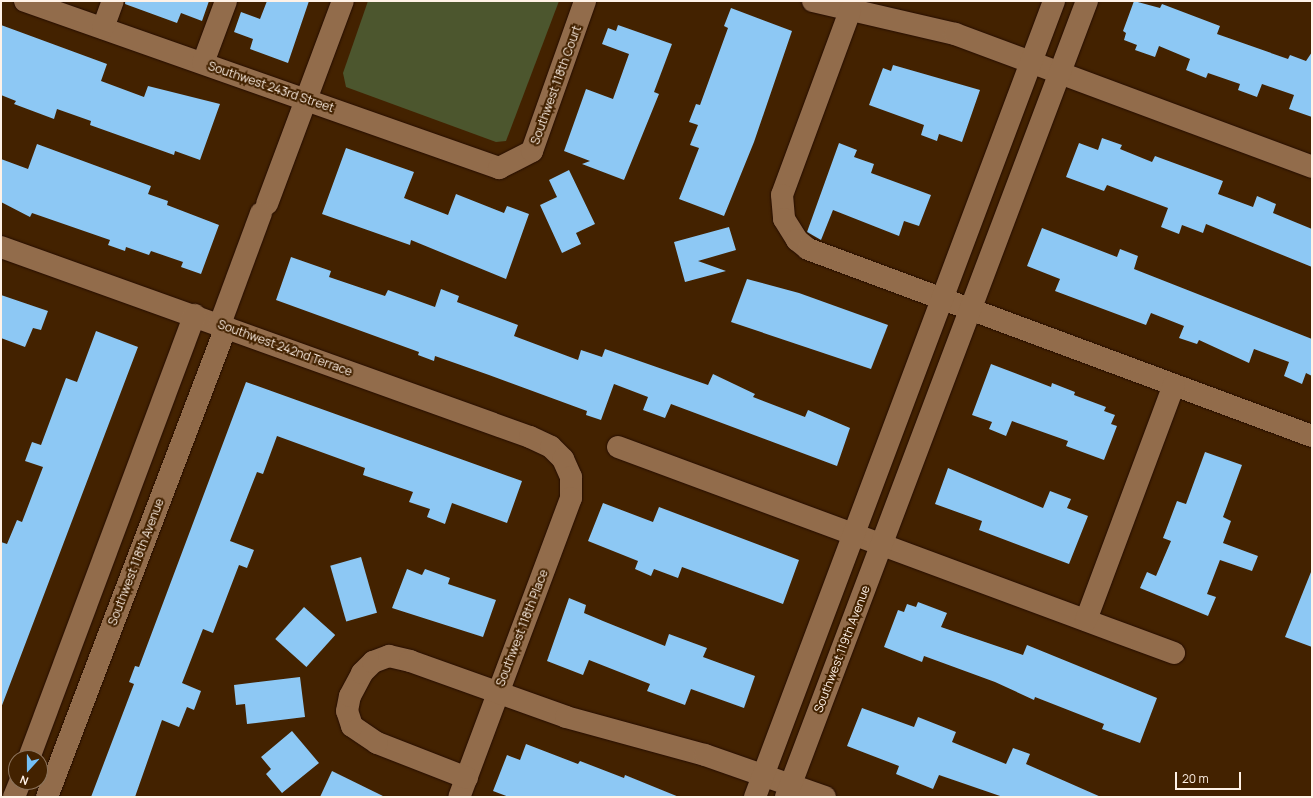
<!DOCTYPE html>
<html>
<head>
<meta charset="utf-8">
<style>
	body { margin:0 }
	#map { position:relative; width:1313px; height:798px; overflow:hidden; background:#432200; font-family:Manrope,sans-serif }
	div>[style] { position:absolute }
	[style*='--x'] { left:calc(var(--x)*1px); top:calc(var(--y)*1px); width:calc(var(--w)*1px); rotate:calc(var(--a)*1deg) }
	.green>* { inset:0; background:#4c562e }
	.building>* { inset:0; background:#8dc8f4; transform-origin:0 0 }
	.roads { filter:drop-shadow(0 0 1px #250d00) drop-shadow(0 0 1px #250d00) }
	.minor>* { height:22px; margin:-11px; padding:0 11px; transform-origin:11px; border-radius:11px; background:#926c4b }
	span { translate:-50% -50%; white-space:nowrap; text-align:center; line-height:1.15; -webkit-text-stroke:4px #432200; paint-order:stroke }
	.street-label { font-size:12px; color:#fff2e7 }
	.frame { position:absolute; inset:0; border:2px solid #fff2e7; pointer-events:none }
	.north { position:absolute; left:8px; top:750px; width:40px; height:40px; box-sizing:border-box; background:#432200; border:1px solid #8e755c; border-radius:50%; rotate:201deg; font-size:11px; font-weight:700; line-height:16px; text-align:center; color:#fff2e7 }
	.north::after { content:''; display:block; margin:auto; width:14px; height:18px; background:#74c0f6; clip-path:polygon(50% 0,100% 100%,50% 72%,0 100%) }
	.scale { position:absolute; left:1175px; top:772px; width:66px; height:18px; box-sizing:border-box; border:2px solid #fff2e7; border-top:0; padding-left:5px; font-size:12px; line-height:14px; white-space:nowrap; color:#fff2e7; -webkit-text-stroke:3px #432200; paint-order:stroke }
</style>
</head>
<body>
<div id="map">
	<div class="green">
		<div style="clip-path:polygon(368px 1px,559px 1px,506px 141px,496px 142px,346px 87px,343px 73px)"></div>
	</div>
	<div class="building">
		<div style="clip-path:polygon(125px 1px,209px 1px,202px 21px,181px 13px,177px 23px,125px 4px)"></div>
		<div style="clip-path:polygon(267px 1px,309px 1px,288px 63px,250px 49px,253px 39px,234px 32px,241px 12px,260px 19px)"></div>
		<div style="clip-path:polygon(1134px 1px,1160px 8px,1162px 4px,1220px 26px,1217px 34px,1288px 59px,1290px 55px,1306px 61px,1312px 52px,1312px 117px,1289px 109px,1294px 95px,1262px 84px,1257px 97px,1238px 90px,1240px 84px,1208px 73px,1206px 78px,1186px 70px,1190px 59px,1159px 46px,1155px 57px,1135px 50px,1137px 45px,1124px 40px,1126px 33px,1123px 31px)"></div>
		<div style="clip-path:polygon(731px 8px,792px 31px,754px 142px,724px 216px,679px 199px,699px 148px,690px 145px,698px 125px,689px 122px,696px 104px,700px 105px,728px 28px,724px 26px)"></div>
		<div style="clip-path:polygon(1px 25px,107px 64px,101px 81px,144px 97px,148px 86px,220px 104px,200px 160px,175px 151px,174px 155px,90px 125px,91px 121px,57px 109px,54px 119px,14px 104px,16px 101px,1px 95px)"></div>
		<div style="clip-path:polygon(618px 25px,672px 44px,654px 92px,659px 94px,624px 180px,582px 164px,590px 161px,564px 151px,586px 89px,613px 99px,629px 54px,602px 44px,608px 28px,616px 31px)"></div>
		<div style="clip-path:polygon(893px 65px,980px 90px,962px 142px,939px 134px,937px 141px,921px 135px,924px 125px,869px 105px,883px 68px,891px 71px)"></div>
		<div style="clip-path:polygon(1102px 138px,1122px 145px,1120px 149px,1152px 162px,1155px 156px,1223px 181px,1218px 194px,1253px 207px,1257px 196px,1276px 204px,1273px 213px,1312px 229px,1312px 267px,1206px 224px,1203px 233px,1182px 225px,1179px 234px,1161px 227px,1168px 208px,1107px 185px,1104px 191px,1066px 177px,1079px 143px,1098px 150px)"></div>
		<div style="clip-path:polygon(839px 143px,857px 150px,854px 157px,874px 164px,871px 173px,931px 195px,919px 226px,904px 221px,899px 236px,833px 210px,821px 240px,807px 232px)"></div>
		<div style="clip-path:polygon(37px 144px,151px 186px,148px 194px,168px 201px,167px 205px,219px 225px,201px 274px,181px 267px,183px 262px,151px 251px,149px 255px,126px 247px,125px 251px,108px 245px,110px 240px,32px 213px,30px 217px,1px 202px,1px 159px,28px 169px)"></div>
		<div style="clip-path:polygon(346px 148px,414px 172px,404px 198px,448px 215px,456px 194px,504px 213px,507px 206px,529px 214px,506px 279px,411px 240px,410px 245px,322px 214px)"></div>
		<div style="clip-path:polygon(569px 170px,595px 224px,576px 233px,581px 244px,562px 253px,540px 205px,557px 197px,549px 180px)"></div>
		<div style="clip-path:polygon(729px 227px,736px 250px,698px 261px,726px 271px,685px 282px,674px 242px)"></div>
		<div style="clip-path:polygon(1042px 228px,1117px 257px,1120px 249px,1138px 256px,1134px 269px,1312px 339px,1312px 376px,1306px 373px,1302px 384px,1284px 376px,1289px 362px,1254px 349px,1249px 363px,1199px 340px,1197px 344px,1179px 338px,1184px 326px,1151px 313px,1146px 325px,1055px 291px,1060px 279px,1027px 266px)"></div>
		<div style="clip-path:polygon(291px 257px,331px 271px,329px 277px,385px 296px,388px 290px,435px 307px,441px 289px,459px 296px,457px 302px,518px 325px,514px 336px,578px 360px,581px 350px,602px 357px,605px 349px,708px 385px,713px 374px,755px 394px,753px 397px,805px 417px,808px 410px,850px 428px,837px 466px,671px 404px,665px 418px,643px 410px,648px 397px,614px 384px,601px 420px,586px 415px,587px 411px,489px 375px,435px 356px,434px 361px,418px 355px,419px 352px,276px 300px)"></div>
		<div style="clip-path:polygon(747px 279px,799px 293px,888px 325px,871px 369px,731px 322px)"></div>
		<div style="clip-path:polygon(1px 295px,48px 311px,41px 330px,33px 328px,25px 347px,1px 338px)"></div>
		<div style="clip-path:polygon(96px 331px,138px 347px,1px 708px,1px 542px,7px 544px,17px 520px,22px 522px,43px 467px,25px 461px,32px 442px,41px 445px,66px 378px,77px 382px)"></div>
		<div style="clip-path:polygon(991px 364px,1051px 387px,1052px 383px,1075px 392px,1074px 395px,1106px 407px,1104px 411px,1115px 415px,1111px 424px,1117px 426px,1104px 460px,1066px 446px,1068px 441px,1012px 421px,1006px 436px,989px 429px,992px 422px,972px 415px)"></div>
		<div style="clip-path:polygon(246px 382px,522px 481px,507px 523px,452px 503px,445px 524px,427px 517px,430px 509px,409px 502px,413px 492px,363px 475px,365px 468px,277px 436px,263px 474px,257px 472px,230px 541px,254px 550px,247px 568px,239px 565px,213px 633px,203px 629px,182px 683px,201px 691px,194px 710px,187px 707px,179px 727px,162px 720px,135px 797px,91px 797px,134px 684px,129px 682px,135px 666px,139px 667px)"></div>
		<div style="clip-path:polygon(1205px 452px,1242px 465px,1223px 517px,1231px 521px,1223px 543px,1258px 556px,1252px 571px,1220px 560px,1207px 594px,1216px 597px,1208px 616px,1140px 588px,1147px 572px,1156px 576px,1171px 541px,1163px 538px,1177px 501px,1186px 504px)"></div>
		<div style="clip-path:polygon(948px 468px,1043px 508px,1050px 491px,1071px 499px,1067px 508px,1088px 516px,1069px 564px,979px 530px,982px 521px,935px 504px)"></div>
		<div style="clip-path:polygon(603px 503px,653px 522px,659px 507px,799px 560px,783px 604px,682px 567px,678px 578px,654px 569px,651px 576px,635px 569px,638px 561px,588px 541px)"></div>
		<div style="left:361px;top:557px;width:58px;height:32px;rotate:74deg"></div>
		<div style="clip-path:polygon(407px 569px,422px 575px,425px 569px,450px 578px,448px 584px,496px 600px,483px 637px,392px 608px)"></div>
		<div style="clip-path:polygon(1311px 572px,1312px 572px,1312px 647px,1285px 637px)"></div>
		<div style="clip-path:polygon(569px 598px,586px 605px,584px 613px,603px 621px,665px 646px,669px 634px,707px 648px,703px 657px,755px 676px,744px 708px,691px 689px,685px 705px,647px 691px,650px 684px,589px 660px,583px 675px,547px 661px)"></div>
		<div style="clip-path:polygon(918px 602px,947px 613px,941px 627px,1023px 655px,1027px 645px,1157px 698px,1140px 743px,1102px 729px,1104px 724px,1035px 697px,1034px 700px,995px 682px,924px 656px,922px 662px,884px 647px,898px 610px,904px 612px,907px 604px,916px 607px)"></div>
		<div style="left:304px;top:607px;width:42px;height:43px;rotate:42deg"></div>
		<div style="clip-path:polygon(300px 677px,305px 717px,247px 724px,245px 704px,236px 705px,234px 685px)"></div>
		<div style="clip-path:polygon(862px 708px,914px 727px,918px 717px,956px 732px,952px 742px,1006px 764px,1013px 748px,1030px 754px,1026px 764px,1101px 797px,1003px 797px,939px 775px,933px 789px,896px 774px,899px 766px,847px 746px)"></div>
		<div style="clip-path:polygon(292px 731px,319px 763px,282px 793px,266px 774px,271px 769px,261px 757px)"></div>
		<div style="clip-path:polygon(526px 744px,578px 764px,580px 761px,624px 778px,625px 775px,679px 797px,509px 797px,493px 791px,507px 755px,520px 760px)"></div>
		<div style="clip-path:polygon(332px 771px,385px 797px,320px 797px)"></div>
	</div>
	<div class="roads">
		<div class="minor">
			<div style="--x:25;--y:1;--w:503;--a:19.41"></div>
			<div style="--x:499;--y:168;--w:37;--a:-27"></div>
			<div style="--x:532;--y:151;--w:159;--a:-70.5"></div>
			<div style="--x:813;--y:1;--w:146;--a:13.1"></div>
			<div style="--x:955;--y:34;--w:381;--a:20.4"></div>
			<div style="--x:850;--y:11;--w:196;--a:110.3"></div>
			<div style="--x:782;--y:195;--w:24;--a:85"></div>
			<div style="--x:784;--y:219;--w:25;--a:58"></div>
			<div style="--x:797;--y:240;--w:14;--a:39"></div>
			<div style="--x:808;--y:249;--w:538;--a:20.36"></div>
			<div style="--x:103;--y:28;--w:29;--a:-70"></div>
			<div style="--x:203;--y:63;--w:66;--a:-69.6"></div>
			<div style="--x:267;--y:204;--w:217;--a:-69.5"></div>
			<div style="--x:1;--y:247;--w:562;--a:19.76"></div>
			<div style="--x:530;--y:437;--w:23;--a:25"></div>
			<div style="--x:551;--y:447;--w:17;--a:45"></div>
			<div style="--x:563;--y:459;--w:20;--a:66"></div>
			<div style="--x:571;--y:477;--w:21;--a:90"></div>
			<div style="--x:571;--y:498;--w:319;--a:110.5"></div>
			<div style="--x:220;--y:324;--w:118;--a:-69.7"></div>
			<div style="--x:618;--y:447;--w:593;--a:20.33"></div>
			<div style="--x:1086;--y:620;--w:251;--a:-69.5"></div>
			<div style="--x:29;--y:758;--w:473;--a:-69.5"></div>
			<div style="--x:467;--y:778;--w:97;--a:-158.7"></div>
			<div style="--x:377;--y:743;--w:30;--a:-146"></div>
			<div style="--x:352;--y:726;--w:16;--a:-108"></div>
			<div style="--x:347;--y:711;--w:15;--a:-79"></div>
			<div style="--x:350;--y:696;--w:26;--a:-62"></div>
			<div style="--x:362;--y:673;--w:16;--a:-45"></div>
			<div style="--x:373;--y:662;--w:17;--a:-21"></div>
			<div style="--x:389;--y:656;--w:22;--a:13"></div>
			<div style="--x:410;--y:661;--w:166;--a:19.7"></div>
			<div style="--x:566;--y:717;--w:144;--a:15.3"></div>
			<div style="--x:705;--y:755;--w:127;--a:19.3"></div>
			<div style="--x:14;--y:797;--w:16;--a:-68"></div>
			<div style="--x:47;--y:797;--w:503;--a:-69.15"></div>
			<div style="--x:755;--y:797;--w:850;--a:-69.41"></div>
			<div style="--x:786;--y:797;--w:851;--a:-69.29"></div>
		</div>
	</div>
	<div class="street-label">
		<span style="left:556px;top:85px;rotate:-70deg">Southwest 118th Court</span>
		<span style="left:271px;top:87px;rotate:19deg">Southwest 243rd Street</span>
		<span style="left:285px;top:348px;rotate:20deg">Southwest 242nd Terrace</span>
		<span style="left:136px;top:562px;rotate:-69deg">Southwest 118th Avenue</span>
		<span style="left:522px;top:628px;rotate:-69deg">Southwest 118th Place</span>
		<span style="left:842px;top:649px;rotate:-69deg">Southwest 119th Avenue</span>
	</div>
	<div class="frame"></div>
	<div class="north">N</div>
	<div class="scale">20 m</div>
</div>
</body>
</html>
